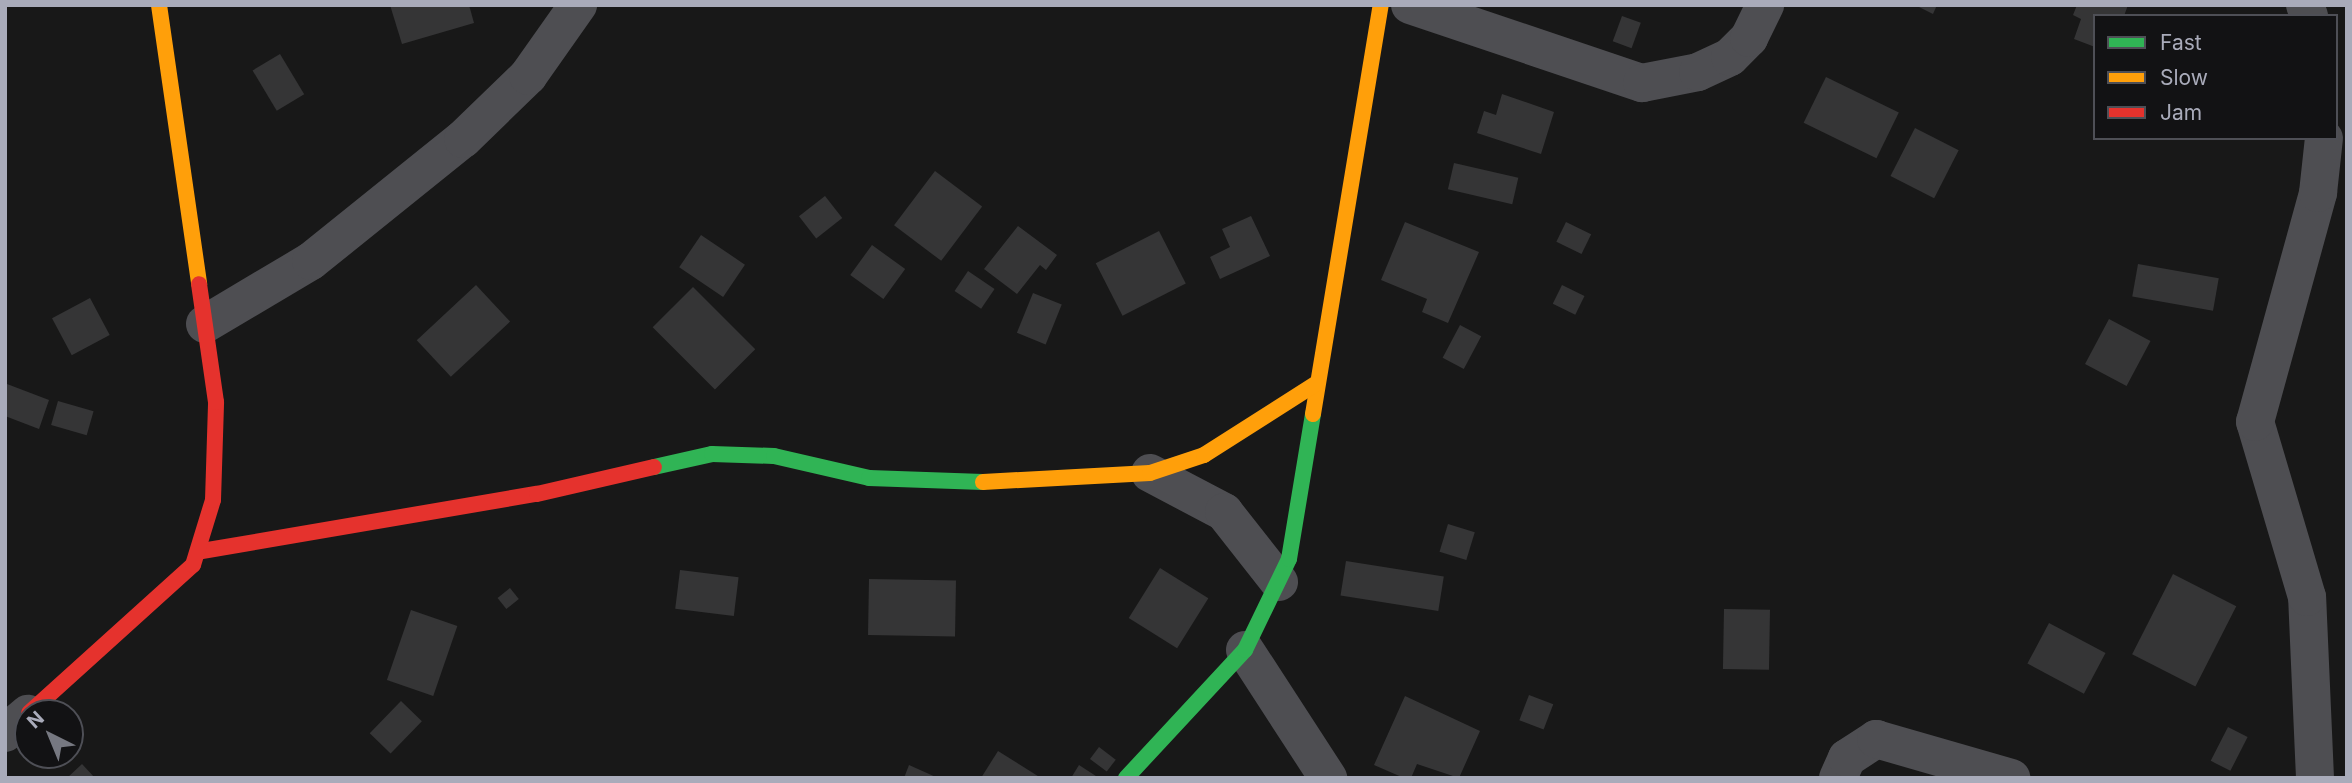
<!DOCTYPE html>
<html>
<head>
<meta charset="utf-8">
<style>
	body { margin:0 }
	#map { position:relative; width:2352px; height:783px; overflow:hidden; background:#181818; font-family:Inter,sans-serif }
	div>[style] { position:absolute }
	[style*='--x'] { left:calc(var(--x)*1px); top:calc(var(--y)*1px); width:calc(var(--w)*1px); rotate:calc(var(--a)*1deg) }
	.building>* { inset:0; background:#353536; transform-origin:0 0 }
	.street>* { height:38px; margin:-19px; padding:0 19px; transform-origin:19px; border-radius:19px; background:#4e4e52 }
	.fast>* { height:16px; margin:-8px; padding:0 8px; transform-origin:8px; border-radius:8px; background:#30b455 }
	.slow>* { height:16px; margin:-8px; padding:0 8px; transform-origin:8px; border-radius:8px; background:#ff9f0a }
	.jam>* { height:16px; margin:-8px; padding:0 8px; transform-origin:8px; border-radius:8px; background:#e5322d }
	span { translate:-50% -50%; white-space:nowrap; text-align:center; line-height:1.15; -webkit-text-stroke:7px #121214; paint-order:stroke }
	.frame { position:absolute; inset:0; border:7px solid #a9abba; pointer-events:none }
	.legend { position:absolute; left:2093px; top:14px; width:245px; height:126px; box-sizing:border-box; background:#121214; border:2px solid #4e4f56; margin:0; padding:9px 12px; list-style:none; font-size:21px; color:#a9abba }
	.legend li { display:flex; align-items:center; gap:14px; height:35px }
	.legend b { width:35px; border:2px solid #4e4f56 }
	.north { position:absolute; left:14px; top:699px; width:70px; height:70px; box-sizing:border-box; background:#121214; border:2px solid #4e4f56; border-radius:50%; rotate:317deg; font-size:19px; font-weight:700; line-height:28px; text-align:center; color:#a9abba }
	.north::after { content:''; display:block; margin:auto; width:24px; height:32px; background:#767881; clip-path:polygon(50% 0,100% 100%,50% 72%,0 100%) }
</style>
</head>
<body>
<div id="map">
	<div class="building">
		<div style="clip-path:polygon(390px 5px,469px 5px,474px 23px,402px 44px)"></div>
		<div style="clip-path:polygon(1915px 5px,1937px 5px,1933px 14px)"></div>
		<div style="clip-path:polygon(2077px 5px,2128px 5px,2124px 16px,2095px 16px,2095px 47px,2074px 39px,2081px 19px,2073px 15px)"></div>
		<div style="left:1622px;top:16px;width:20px;height:27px;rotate:20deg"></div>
		<div style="left:280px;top:54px;width:47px;height:32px;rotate:59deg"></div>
		<div style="left:1826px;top:77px;width:81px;height:51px;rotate:26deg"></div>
		<div style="clip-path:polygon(1502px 94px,1554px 112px,1541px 154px,1477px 133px,1484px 111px,1496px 115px)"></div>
		<div style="left:1915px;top:128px;width:49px;height:54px;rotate:27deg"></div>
		<div style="left:1454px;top:163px;width:66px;height:27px;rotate:13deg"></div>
		<div style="left:935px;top:171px;width:59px;height:68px;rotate:37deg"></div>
		<div style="left:825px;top:196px;width:28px;height:33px;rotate:52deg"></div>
		<div style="clip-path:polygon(1251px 216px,1270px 256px,1220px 279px,1210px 257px,1230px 247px,1222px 229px)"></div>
		<div style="clip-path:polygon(1405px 222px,1479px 252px,1448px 323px,1422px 312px,1427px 299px,1381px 280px)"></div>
		<div style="left:1566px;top:222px;width:28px;height:22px;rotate:26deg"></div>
		<div style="clip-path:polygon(1018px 226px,1057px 255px,1046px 270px,1040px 265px,1017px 294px,984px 269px)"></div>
		<div style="left:1159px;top:231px;width:59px;height:71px;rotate:63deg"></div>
		<div style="left:701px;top:235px;width:53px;height:39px;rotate:34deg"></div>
		<div style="left:872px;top:245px;width:41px;height:37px;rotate:36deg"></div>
		<div style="left:2138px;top:264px;width:82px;height:33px;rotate:10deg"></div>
		<div style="left:968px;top:271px;width:32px;height:24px;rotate:34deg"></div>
		<div style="left:476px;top:285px;width:50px;height:81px;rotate:47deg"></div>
		<div style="left:1562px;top:285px;width:25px;height:21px;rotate:26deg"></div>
		<div style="left:693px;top:287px;width:88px;height:57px;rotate:45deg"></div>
		<div style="left:1033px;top:293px;width:31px;height:43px;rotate:22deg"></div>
		<div style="left:90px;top:298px;width:42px;height:43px;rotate:62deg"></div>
		<div style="left:2109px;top:319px;width:47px;height:51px;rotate:28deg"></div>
		<div style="left:1460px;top:325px;width:24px;height:37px;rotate:28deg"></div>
		<div style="clip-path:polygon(7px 384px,49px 400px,39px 429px,5px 416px)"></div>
		<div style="left:58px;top:401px;width:37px;height:25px;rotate:16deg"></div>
		<div style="left:1448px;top:524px;width:28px;height:29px;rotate:17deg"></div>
		<div style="left:1346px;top:561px;width:99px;height:35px;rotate:9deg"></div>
		<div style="left:1160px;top:568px;width:57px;height:59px;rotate:32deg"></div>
		<div style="left:680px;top:570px;width:59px;height:39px;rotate:7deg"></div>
		<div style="left:2173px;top:574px;width:71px;height:90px;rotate:27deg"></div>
		<div style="left:869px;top:579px;width:87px;height:56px;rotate:1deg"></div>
		<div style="left:510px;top:588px;width:14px;height:16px;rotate:51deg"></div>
		<div style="left:1724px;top:609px;width:46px;height:60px;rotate:1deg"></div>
		<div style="left:411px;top:610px;width:49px;height:74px;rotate:19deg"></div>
		<div style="left:2049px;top:623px;width:64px;height:46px;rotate:28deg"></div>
		<div style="left:1529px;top:695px;width:26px;height:27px;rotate:21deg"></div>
		<div style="clip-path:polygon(1405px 696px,1480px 731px,1459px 778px,1417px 764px,1411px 778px,1404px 778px,1374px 765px)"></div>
		<div style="left:401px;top:701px;width:29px;height:45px;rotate:44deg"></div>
		<div style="left:2228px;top:727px;width:22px;height:38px;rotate:27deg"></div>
		<div style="left:1099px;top:747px;width:21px;height:15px;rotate:37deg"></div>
		<div style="clip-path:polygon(998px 751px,1041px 778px,981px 778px)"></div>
		<div style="clip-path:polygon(82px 764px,95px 778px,67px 778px)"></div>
		<div style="clip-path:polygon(909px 765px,938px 778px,904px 778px)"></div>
		<div style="clip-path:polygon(1079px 765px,1099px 778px,1071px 778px)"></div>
	</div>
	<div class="street">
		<div style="--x:1410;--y:5;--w:245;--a:18.6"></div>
		<div style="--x:1642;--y:83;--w:57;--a:-11.1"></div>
		<div style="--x:1698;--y:72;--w:35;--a:-25"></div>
		<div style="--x:1730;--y:57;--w:27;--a:-45"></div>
		<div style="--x:1749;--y:38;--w:37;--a:-64"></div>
		<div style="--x:2305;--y:5;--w:12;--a:70"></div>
		<div style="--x:205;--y:324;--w:123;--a:-30.7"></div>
		<div style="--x:311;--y:261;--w:195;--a:-38.8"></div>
		<div style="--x:463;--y:139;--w:91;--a:-44.1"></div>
		<div style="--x:528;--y:76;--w:87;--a:-54.8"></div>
		<div style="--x:1150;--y:473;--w:84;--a:27.8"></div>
		<div style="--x:1224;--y:512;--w:89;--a:51.8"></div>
		<div style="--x:1245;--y:650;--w:153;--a:57"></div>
		<div style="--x:5;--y:733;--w:30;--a:-40"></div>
		<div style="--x:1838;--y:778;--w:22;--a:-66"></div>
		<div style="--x:1847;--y:758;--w:35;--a:-33"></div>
		<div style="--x:1876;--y:739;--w:141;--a:16.1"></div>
		<div style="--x:2315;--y:778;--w:181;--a:-92.5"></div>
		<div style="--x:2307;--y:597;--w:183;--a:-106.5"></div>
		<div style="--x:2255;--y:422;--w:238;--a:-74.6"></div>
		<div style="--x:2318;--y:193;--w:55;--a:-83.8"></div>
	</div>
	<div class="fast">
		<div style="--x:654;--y:467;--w:59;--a:-12.6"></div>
		<div style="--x:712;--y:454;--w:62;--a:1.8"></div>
		<div style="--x:774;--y:456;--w:98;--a:13"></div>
		<div style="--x:869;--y:478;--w:114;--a:2"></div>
		<div style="--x:1126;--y:778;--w:175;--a:-47.1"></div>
		<div style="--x:1245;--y:650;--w:101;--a:-64.2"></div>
		<div style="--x:1289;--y:559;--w:147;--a:-80.6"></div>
	</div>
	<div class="slow">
		<div style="--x:159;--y:5;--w:282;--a:81.8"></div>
		<div style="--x:1313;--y:414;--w:415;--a:-80.6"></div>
		<div style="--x:983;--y:482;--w:167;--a:-3.1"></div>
		<div style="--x:1150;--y:473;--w:57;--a:-18.4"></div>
		<div style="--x:1204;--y:455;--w:134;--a:-32.5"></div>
	</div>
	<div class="jam">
		<div style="--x:202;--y:551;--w:340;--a:-9.7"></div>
		<div style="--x:537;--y:494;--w:120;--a:-13"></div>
		<div style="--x:29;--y:713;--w:221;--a:-42.1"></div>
		<div style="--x:193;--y:565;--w:68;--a:-72.9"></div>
		<div style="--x:213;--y:500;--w:98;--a:-88.2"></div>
		<div style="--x:216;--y:402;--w:119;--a:-98.2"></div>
	</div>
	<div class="frame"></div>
	<ul class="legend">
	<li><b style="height:9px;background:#30b455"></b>Fast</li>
	<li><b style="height:9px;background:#ff9f0a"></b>Slow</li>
	<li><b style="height:9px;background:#e5322d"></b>Jam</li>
	</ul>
	<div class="north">N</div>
</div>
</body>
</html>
